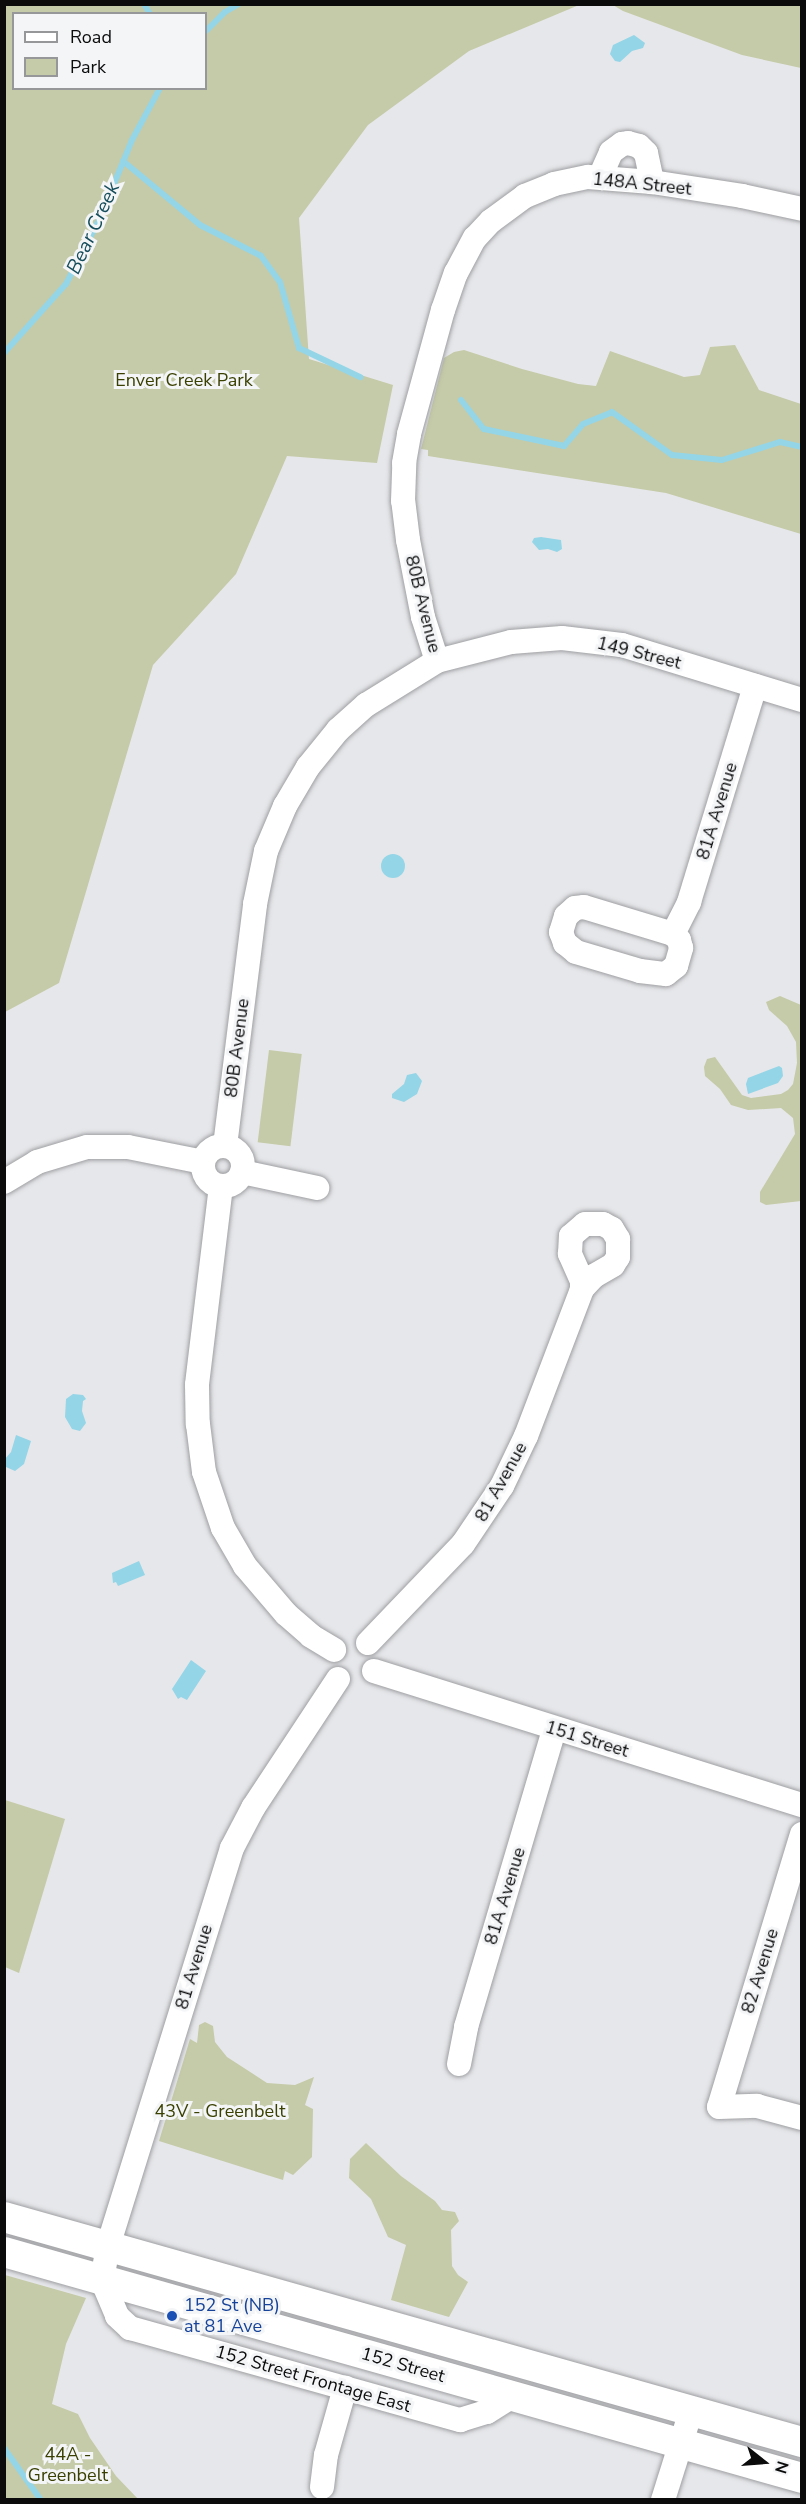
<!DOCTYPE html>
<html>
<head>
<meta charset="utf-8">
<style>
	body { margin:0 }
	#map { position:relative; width:806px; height:2504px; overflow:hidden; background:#e6e7ea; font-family:"Nunito Sans",sans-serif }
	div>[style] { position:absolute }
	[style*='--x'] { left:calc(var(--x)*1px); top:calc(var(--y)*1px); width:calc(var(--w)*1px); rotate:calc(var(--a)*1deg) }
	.green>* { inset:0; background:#c5cba8; transform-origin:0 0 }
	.water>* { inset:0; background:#94d5e7 }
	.round { border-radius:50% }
	.stream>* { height:6px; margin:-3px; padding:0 3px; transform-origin:3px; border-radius:3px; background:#94d5e7 }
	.roads { filter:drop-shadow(0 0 2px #9e9fa2) drop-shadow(0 0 2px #9e9fa2) }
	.minor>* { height:24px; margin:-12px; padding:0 12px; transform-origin:12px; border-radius:12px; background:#fff }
	.minor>.ring { margin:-12px; padding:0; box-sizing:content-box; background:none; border:24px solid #fff; border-radius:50% }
	.major>* { height:30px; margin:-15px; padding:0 15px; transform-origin:15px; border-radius:15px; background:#fff }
	.dots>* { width:16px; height:16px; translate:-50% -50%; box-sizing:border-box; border:3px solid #f3f5f7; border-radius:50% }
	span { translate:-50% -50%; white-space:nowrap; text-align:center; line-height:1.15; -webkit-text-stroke:6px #f3f5f7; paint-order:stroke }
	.street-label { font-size:18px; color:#0b0b0c }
	.park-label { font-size:18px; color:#3a4000 }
	.transit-label { font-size:18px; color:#164399 }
	.left { translate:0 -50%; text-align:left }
	.water-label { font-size:20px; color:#154c5a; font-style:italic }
	.frame { position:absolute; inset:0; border:6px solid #0b0b0c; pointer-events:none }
	.legend { position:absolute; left:12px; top:12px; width:195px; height:78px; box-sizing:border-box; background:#f3f5f7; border:2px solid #969799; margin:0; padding:8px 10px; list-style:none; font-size:18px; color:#0b0b0c }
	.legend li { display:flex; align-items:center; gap:12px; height:30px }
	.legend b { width:30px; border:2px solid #969799 }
	.north { position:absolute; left:734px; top:2432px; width:60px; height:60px; -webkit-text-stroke:4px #f3f5f7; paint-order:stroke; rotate:107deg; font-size:16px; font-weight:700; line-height:24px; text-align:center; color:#0b0b0c }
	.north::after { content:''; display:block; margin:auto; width:21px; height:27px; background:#0b0b0c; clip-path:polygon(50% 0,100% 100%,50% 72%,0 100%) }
</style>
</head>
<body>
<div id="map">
	<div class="green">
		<div style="clip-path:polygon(evenodd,5px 4px,579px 5px,469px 51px,368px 125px,299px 218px,309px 359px,393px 385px,377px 463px,287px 456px,236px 574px,153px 665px,59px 983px,5px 1012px,5px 4px,14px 14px,206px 14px,206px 88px,14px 88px,14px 14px)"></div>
		<div style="clip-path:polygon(613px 5px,801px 5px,801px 68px,742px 55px,623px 11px)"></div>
		<div style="clip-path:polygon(735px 345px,759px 390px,801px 404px,801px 534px,666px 493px,428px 456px,428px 450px,421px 449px,444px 358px,454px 352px,464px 350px,522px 369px,578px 384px,596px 386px,610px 351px,684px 377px,700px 375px,710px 347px)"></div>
		<div style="clip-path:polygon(780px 996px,801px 1005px,801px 1201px,766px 1205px,760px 1202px,760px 1192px,795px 1134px,793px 1118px,781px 1108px,748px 1110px,731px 1105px,720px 1089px,705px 1076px,704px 1067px,707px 1059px,715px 1057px,742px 1095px,751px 1098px,781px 1094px,788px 1090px,793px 1084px,797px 1063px,796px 1042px,787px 1026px,769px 1010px,766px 1002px)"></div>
		<div style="left:269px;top:1050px;width:33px;height:93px;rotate:7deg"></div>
		<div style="clip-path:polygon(5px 1800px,65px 1819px,19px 1973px,5px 1967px)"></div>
		<div style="clip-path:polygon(205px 2022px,213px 2026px,215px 2042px,227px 2057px,267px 2083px,295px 2085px,314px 2077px,305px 2105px,313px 2109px,312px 2157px,293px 2175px,285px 2171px,283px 2180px,159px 2141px,190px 2039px,197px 2043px,199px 2025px)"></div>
		<div style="clip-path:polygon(366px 2143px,401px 2176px,435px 2201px,442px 2210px,455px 2212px,459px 2221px,451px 2230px,452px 2266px,458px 2275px,468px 2282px,449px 2317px,391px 2300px,406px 2245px,388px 2237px,371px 2199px,349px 2178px,350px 2159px)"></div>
		<div style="clip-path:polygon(5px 2275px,86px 2298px,66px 2344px,52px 2404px,78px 2414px,90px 2438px,116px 2476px,138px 2499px,5px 2499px)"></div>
	</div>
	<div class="water">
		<div style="clip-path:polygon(634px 35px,645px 43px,643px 48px,632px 51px,620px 62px,615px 61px,610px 54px,613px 45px)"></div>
		<div style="clip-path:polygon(541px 537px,561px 540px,562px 549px,557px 552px,548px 549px,539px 550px,532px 542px,534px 538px)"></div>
		<div class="round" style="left:381px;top:854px;width:24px;height:24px"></div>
		<div style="clip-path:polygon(779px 1066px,782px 1068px,783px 1076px,778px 1083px,748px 1094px,746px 1084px,748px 1078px)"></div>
		<div style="clip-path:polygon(416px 1073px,422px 1081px,417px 1094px,404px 1102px,392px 1098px,392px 1094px,404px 1084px,407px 1075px)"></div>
		<div style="clip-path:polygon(73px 1394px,83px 1395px,86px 1399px,83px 1401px,82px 1411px,86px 1423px,80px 1431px,72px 1429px,65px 1417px,66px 1399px)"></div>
		<div style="clip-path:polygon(16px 1435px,31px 1441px,24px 1464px,15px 1471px,6px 1467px,5px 1459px,11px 1452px)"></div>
		<div style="clip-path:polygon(139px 1561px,145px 1575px,118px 1586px,116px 1582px,113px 1583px,112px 1573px)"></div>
		<div style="clip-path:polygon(191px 1660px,206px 1671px,187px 1700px,181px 1697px,178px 1699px,172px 1689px)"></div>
	</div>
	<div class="stream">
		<div style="--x:144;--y:4;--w:12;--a:59"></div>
		<div style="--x:206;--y:31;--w:27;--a:-45"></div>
		<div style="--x:225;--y:12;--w:16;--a:-30"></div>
		<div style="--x:123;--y:161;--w:100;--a:39.7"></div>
		<div style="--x:200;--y:225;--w:68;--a:26.9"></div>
		<div style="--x:261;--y:256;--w:32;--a:54"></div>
		<div style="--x:280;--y:282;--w:69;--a:73.9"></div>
		<div style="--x:299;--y:348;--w:68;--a:25.4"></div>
		<div style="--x:4;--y:353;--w:93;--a:-48.1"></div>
		<div style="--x:66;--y:284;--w:74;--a:-62.7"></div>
		<div style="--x:100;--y:218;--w:84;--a:-67.7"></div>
		<div style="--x:132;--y:140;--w:59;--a:-61.7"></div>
		<div style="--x:461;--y:400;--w:37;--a:52"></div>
		<div style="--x:484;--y:429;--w:82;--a:12"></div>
		<div style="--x:564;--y:446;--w:29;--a:-49"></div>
		<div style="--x:583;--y:424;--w:31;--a:-22"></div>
		<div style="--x:612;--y:412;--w:74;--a:35.6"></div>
		<div style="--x:672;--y:455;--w:50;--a:5.7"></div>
		<div style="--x:722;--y:460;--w:61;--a:-17.2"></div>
		<div style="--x:780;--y:442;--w:23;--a:13"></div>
		<div style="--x:4;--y:2448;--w:64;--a:54.6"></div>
	</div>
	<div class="roads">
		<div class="minor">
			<div style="--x:600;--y:177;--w:27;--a:-66"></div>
			<div style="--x:611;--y:152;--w:14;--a:-36"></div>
			<div style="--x:622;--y:144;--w:6;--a:-9"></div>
			<div style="--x:628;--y:143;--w:11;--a:15"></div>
			<div style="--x:639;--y:146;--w:10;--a:45"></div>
			<div style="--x:646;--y:153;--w:30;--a:78"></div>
			<div style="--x:437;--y:661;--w:46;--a:-107.7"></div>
			<div style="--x:423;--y:617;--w:78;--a:-101"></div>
			<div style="--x:408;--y:540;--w:39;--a:-97"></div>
			<div style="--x:403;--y:501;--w:38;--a:-88"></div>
			<div style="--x:404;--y:463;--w:29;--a:-80"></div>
			<div style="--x:409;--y:434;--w:129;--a:-74.7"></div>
			<div style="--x:443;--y:310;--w:39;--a:-71"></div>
			<div style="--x:456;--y:273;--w:40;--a:-62"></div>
			<div style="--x:475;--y:238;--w:23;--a:-47"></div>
			<div style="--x:491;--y:221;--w:42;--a:-36.3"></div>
			<div style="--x:525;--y:196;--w:31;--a:-22"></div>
			<div style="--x:554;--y:184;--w:35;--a:-12"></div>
			<div style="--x:588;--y:177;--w:64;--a:4.5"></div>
			<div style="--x:652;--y:182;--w:91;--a:8.8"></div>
			<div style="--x:742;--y:196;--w:61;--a:12.2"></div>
			<div style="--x:673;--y:934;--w:93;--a:-163.1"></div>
			<div style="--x:584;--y:907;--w:9;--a:174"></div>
			<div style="--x:575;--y:908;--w:12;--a:138"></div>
			<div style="--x:566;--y:916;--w:17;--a:107"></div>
			<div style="--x:561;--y:932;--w:12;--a:70"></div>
			<div style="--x:565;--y:943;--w:14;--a:39"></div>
			<div style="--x:576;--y:952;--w:67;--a:16.5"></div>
			<div style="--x:640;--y:971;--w:26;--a:7"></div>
			<div style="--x:666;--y:974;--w:13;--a:-39"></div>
			<div style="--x:676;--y:966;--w:19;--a:-74"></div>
			<div style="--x:681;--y:948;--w:8;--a:-104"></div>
			<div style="--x:679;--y:940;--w:8;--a:-135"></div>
			<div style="--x:673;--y:934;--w:36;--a:-63"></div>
			<div style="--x:689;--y:902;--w:226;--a:-73"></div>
			<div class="ring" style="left:203px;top:1146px;width:16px;height:16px"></div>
			<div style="--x:225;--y:1146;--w:244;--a:-82.9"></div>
			<div style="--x:255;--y:904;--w:54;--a:-78.3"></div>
			<div style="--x:266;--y:851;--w:49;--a:-67.1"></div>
			<div style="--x:285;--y:806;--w:45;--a:-59.5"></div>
			<div style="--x:308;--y:767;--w:48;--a:-51"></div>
			<div style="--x:338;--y:730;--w:38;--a:-42"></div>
			<div style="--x:366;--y:705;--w:84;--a:-31.8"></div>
			<div style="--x:437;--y:661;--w:76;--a:-14.4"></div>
			<div style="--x:511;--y:642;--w:51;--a:-4.5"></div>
			<div style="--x:562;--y:638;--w:60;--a:6.7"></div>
			<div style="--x:622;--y:645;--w:188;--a:17"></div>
			<div style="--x:242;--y:1172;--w:77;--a:12"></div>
			<div style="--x:4;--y:1182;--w:39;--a:-31"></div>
			<div style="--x:37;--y:1162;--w:52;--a:-16.7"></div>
			<div style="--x:87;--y:1147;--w:41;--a:0"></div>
			<div style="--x:128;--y:1147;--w:76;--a:11.3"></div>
			<div style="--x:221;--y:1186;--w:200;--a:96.9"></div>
			<div style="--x:197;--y:1385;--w:39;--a:89"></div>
			<div style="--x:198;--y:1424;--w:48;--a:82.9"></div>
			<div style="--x:204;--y:1472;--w:59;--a:71.3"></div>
			<div style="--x:223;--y:1528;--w:44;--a:59.9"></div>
			<div style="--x:245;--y:1566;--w:63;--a:49.5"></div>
			<div style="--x:286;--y:1614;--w:33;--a:41"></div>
			<div style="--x:311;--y:1636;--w:27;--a:31"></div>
			<div style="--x:368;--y:1643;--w:137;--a:-46.2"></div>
			<div style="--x:463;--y:1544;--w:70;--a:-56.1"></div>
			<div style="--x:502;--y:1486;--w:55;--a:-64.4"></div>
			<div style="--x:526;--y:1436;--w:157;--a:-69.1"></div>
			<div style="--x:582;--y:1289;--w:8;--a:-90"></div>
			<div style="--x:582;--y:1281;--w:30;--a:-114"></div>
			<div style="--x:570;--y:1254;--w:18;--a:-87"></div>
			<div style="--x:571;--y:1236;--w:18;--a:-41"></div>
			<div style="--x:585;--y:1224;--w:18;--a:0"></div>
			<div style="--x:603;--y:1224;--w:10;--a:29"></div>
			<div style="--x:612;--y:1229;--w:12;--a:59"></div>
			<div style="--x:618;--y:1239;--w:18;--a:90"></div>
			<div style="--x:618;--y:1257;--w:9;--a:122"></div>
			<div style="--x:613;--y:1265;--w:22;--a:150"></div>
			<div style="--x:594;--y:1276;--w:18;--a:133"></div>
			<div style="--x:374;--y:1671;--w:448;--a:17.4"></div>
			<div style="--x:338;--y:1679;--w:154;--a:123.4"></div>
			<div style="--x:253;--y:1808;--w:45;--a:117.7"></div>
			<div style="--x:232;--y:1848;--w:417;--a:107.3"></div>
			<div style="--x:108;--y:2246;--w:35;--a:100"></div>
			<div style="--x:102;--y:2280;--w:39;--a:67"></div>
			<div style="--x:117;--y:2316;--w:18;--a:43"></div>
			<div style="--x:130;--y:2328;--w:343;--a:15.6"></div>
			<div style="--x:460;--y:2420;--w:28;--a:-17"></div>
			<div style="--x:487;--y:2412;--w:31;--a:-32"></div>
			<div style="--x:802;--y:1834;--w:285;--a:106.9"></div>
			<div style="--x:719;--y:2107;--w:38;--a:-2"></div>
			<div style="--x:757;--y:2106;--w:47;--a:14.9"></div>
			<div style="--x:459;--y:2064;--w:38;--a:-79"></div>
			<div style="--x:466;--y:2027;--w:311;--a:-73.5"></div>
			<div style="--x:322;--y:2487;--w:32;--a:-83"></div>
			<div style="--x:326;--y:2455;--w:70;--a:-74.2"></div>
			<div style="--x:663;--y:2500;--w:93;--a:-72.5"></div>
		</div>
		<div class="major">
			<div style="--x:4;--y:2217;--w:829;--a:15.75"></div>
			<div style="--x:4;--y:2252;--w:829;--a:15.81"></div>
		</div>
	</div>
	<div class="dots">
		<div style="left:172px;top:2316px;background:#1a4fb4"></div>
	</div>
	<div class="street-label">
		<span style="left:642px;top:184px;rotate:6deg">148A Street</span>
		<span style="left:423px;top:604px;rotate:76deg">80B Avenue</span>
		<span style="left:639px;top:653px;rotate:14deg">149 Street</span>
		<span style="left:717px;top:811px;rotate:-73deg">81A Avenue</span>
		<span style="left:237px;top:1048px;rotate:-83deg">80B Avenue</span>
		<span style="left:501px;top:1482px;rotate:-61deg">81 Avenue</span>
		<span style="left:587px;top:1739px;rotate:17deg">151 Street</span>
		<span style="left:505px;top:1896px;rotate:-73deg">81A Avenue</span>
		<span style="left:194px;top:1967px;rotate:-73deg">81 Avenue</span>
		<span style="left:760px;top:1971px;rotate:-73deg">82 Avenue</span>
		<span style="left:403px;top:2365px;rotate:16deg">152 Street</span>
		<span style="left:313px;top:2379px;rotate:16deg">152 Street Frontage East</span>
	</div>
	<div class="park-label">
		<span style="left:184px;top:380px">Enver Creek Park</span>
		<span style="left:220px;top:2111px">43V - Greenbelt</span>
		<span style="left:68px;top:2465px">44A -<br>Greenbelt</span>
	</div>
	<div class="transit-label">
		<span class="left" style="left:184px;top:2316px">152 St (NB)<br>at 81 Ave</span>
	</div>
	<div class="water-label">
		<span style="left:93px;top:228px;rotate:-65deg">Bear Creek</span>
	</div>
	<div class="frame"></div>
	<ul class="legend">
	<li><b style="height:8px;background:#fff"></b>Road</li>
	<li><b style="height:16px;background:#c5cba8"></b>Park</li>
	</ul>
	<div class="north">N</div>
</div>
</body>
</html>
